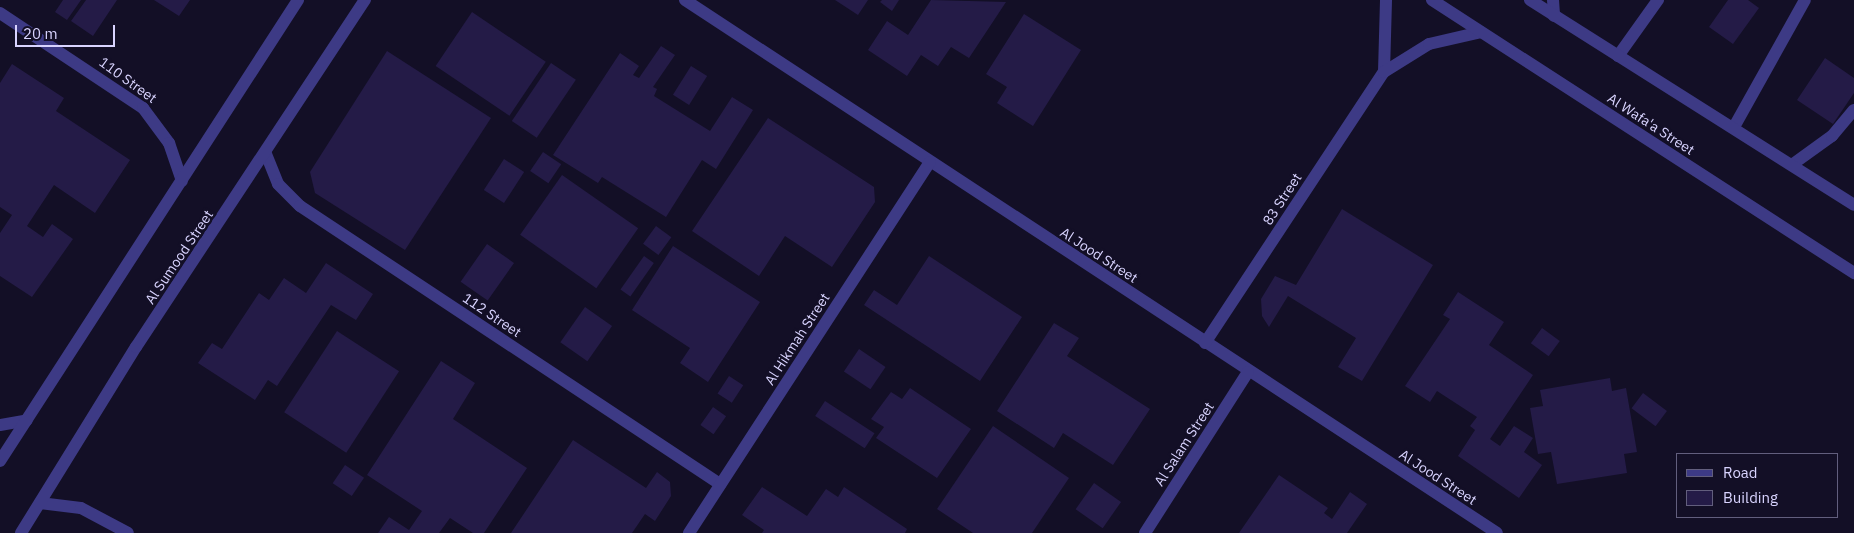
<!DOCTYPE html>
<html>
<head>
<meta charset="utf-8">
<style>
	body { margin:0 }
	#map { position:relative; width:1854px; height:533px; overflow:hidden; background:#130f26; font-family:"IBM Plex Sans",sans-serif }
	div>[style] { position:absolute }
	[style*='--x'] { left:calc(var(--x)*1px); top:calc(var(--y)*1px); width:calc(var(--w)*1px); rotate:calc(var(--a)*1deg) }
	.building>* { inset:0; background:#241b47; transform-origin:0 0 }
	.service>* { height:12px; margin:-6px; padding:0 6px; transform-origin:6px; border-radius:6px; background:#3d3a85 }
	.minor>* { height:12px; margin:-6px; padding:0 6px; transform-origin:6px; border-radius:6px; background:#3d3a85 }
	.tertiary>* { height:12px; margin:-6px; padding:0 6px; transform-origin:6px; border-radius:6px; background:#3d3a85 }
	span { translate:-50% -50%; white-space:nowrap; text-align:center; line-height:1.15; -webkit-text-stroke:5px #130f26; paint-order:stroke }
	.street-label { font-size:14px; color:#d9d4ff }
	.legend { position:absolute; left:1676px; top:453px; width:162px; height:65px; box-sizing:border-box; background:#130f26; border:1px solid #625e7d; margin:0; padding:6px 9px; list-style:none; font-size:15px; color:#d9d4ff }
	.legend li { display:flex; align-items:center; gap:10px; height:25px }
	.legend b { width:25px; border:1px solid #625e7d }
	.scale { position:absolute; left:15px; top:25px; width:100px; height:22px; box-sizing:border-box; border:2px solid #d9d4ff; border-top:0; padding-left:6px; font-size:15px; line-height:18px; white-space:nowrap; color:#d9d4ff; -webkit-text-stroke:4px #130f26; paint-order:stroke }
</style>
</head>
<body>
<div id="map">
	<div class="building">
		<div style="clip-path:polygon(63px 0,81px 0,67px 20px,55px 12px)"></div>
		<div style="clip-path:polygon(86px 0,117px 0,93px 36px,71px 21px)"></div>
		<div style="clip-path:polygon(154px 0,190px 0,179px 16px)"></div>
		<div style="clip-path:polygon(835px 0,868px 0,858px 15px)"></div>
		<div style="clip-path:polygon(882px 0,899px 0,892px 11px,880px 2px)"></div>
		<div style="clip-path:polygon(931px 0,1006px 2px,969px 58px,951px 47px,938px 66px,921px 55px,907px 76px,868px 50px,887px 21px,908px 35px)"></div>
		<div style="clip-path:polygon(1728px 0,1748px 0,1759px 8px,1733px 44px,1709px 27px)"></div>
		<div style="left:472px;top:12px;width:89px;height:65px;rotate:34deg"></div>
		<div style="clip-path:polygon(1024px 14px,1081px 50px,1033px 126px,997px 103px,1007px 87px,986px 74px)"></div>
		<div style="clip-path:polygon(661px 46px,675px 55px,653px 87px,657px 89px,654px 96px,710px 131px,732px 97px,753px 110px,716px 169px,702px 160px,666px 217px,602px 177px,598px 183px,553px 155px,620px 53px,639px 66px,633px 75px,639px 78px)"></div>
		<div style="clip-path:polygon(387px 51px,491px 118px,405px 250px,315px 193px,310px 172px)"></div>
		<div style="clip-path:polygon(1825px 58px,1854px 78px,1854px 93px,1833px 124px,1797px 100px)"></div>
		<div style="left:551px;top:63px;width:30px;height:70px;rotate:34deg"></div>
		<div style="clip-path:polygon(12px 64px,64px 98px,56px 111px,130px 160px,95px 213px,54px 185px,27px 226px,43px 237px,52px 224px,73px 239px,32px 297px,0 276px,0 233px,12px 215px,0 207px,0 83px)"></div>
		<div style="left:691px;top:66px;width:19px;height:34px;rotate:32deg"></div>
		<div style="clip-path:polygon(768px 118px,874px 187px,875px 202px,832px 267px,785px 236px,759px 276px,692px 231px)"></div>
		<div style="left:543px;top:152px;width:22px;height:23px;rotate:34deg"></div>
		<div style="left:504px;top:159px;width:24px;height:37px;rotate:33deg"></div>
		<div style="left:562px;top:175px;width:93px;height:73px;rotate:35deg"></div>
		<div style="clip-path:polygon(1342px 209px,1433px 265px,1362px 381px,1338px 367px,1356px 338px,1288px 296px,1269px 327px,1262px 316px,1261px 299px,1275px 276px,1296px 285px)"></div>
		<div style="left:656px;top:226px;width:19px;height:22px;rotate:36deg"></div>
		<div style="left:487px;top:244px;width:33px;height:46px;rotate:35deg"></div>
		<div style="clip-path:polygon(673px 246px,760px 302px,708px 382px,680px 363px,690px 348px,632px 310px)"></div>
		<div style="left:644px;top:256px;width:12px;height:41px;rotate:35deg"></div>
		<div style="clip-path:polygon(929px 256px,1022px 317px,980px 381px,864px 305px,874px 290px,897px 305px)"></div>
		<div style="clip-path:polygon(326px 263px,373px 294px,356px 320px,331px 305px,277px 386px,268px 380px,255px 400px,198px 363px,212px 343px,222px 349px,259px 293px,269px 300px,284px 278px,306px 293px)"></div>
		<div style="clip-path:polygon(1458px 292px,1504px 322px,1489px 345px,1533px 375px,1490px 439px,1500px 446px,1514px 426px,1533px 438px,1524px 452px,1542px 465px,1519px 498px,1458px 456px,1475px 430px,1470px 426px,1477px 417px,1437px 391px,1430px 402px,1405px 386px,1450px 319px,1443px 315px)"></div>
		<div style="left:585px;top:307px;width:33px;height:43px;rotate:35deg"></div>
		<div style="clip-path:polygon(1054px 323px,1079px 338px,1067px 356px,1150px 409px,1113px 465px,1063px 433px,1054px 448px,997px 411px)"></div>
		<div style="left:1542px;top:328px;width:22px;height:19px;rotate:36deg"></div>
		<div style="left:337px;top:331px;width:74px;height:97px;rotate:33deg"></div>
		<div style="left:859px;top:349px;width:32px;height:27px;rotate:34deg"></div>
		<div style="clip-path:polygon(441px 361px,475px 383px,453px 419px,527px 468px,484px 533px,473px 533px,450px 518px,439px 533px,378px 533px,389px 517px,409px 530px,422px 511px,367px 475px)"></div>
		<div style="left:729px;top:376px;width:17px;height:21px;rotate:33deg"></div>
		<div style="clip-path:polygon(1610px 378px,1612px 391px,1626px 388px,1637px 452px,1624px 454px,1627px 473px,1557px 484px,1551px 452px,1538px 454px,1530px 408px,1543px 406px,1540px 390px)"></div>
		<div style="clip-path:polygon(910px 388px,971px 429px,937px 478px,876px 438px,884px 427px,871px 419px,891px 392px,902px 399px)"></div>
		<div style="left:1643px;top:393px;width:30px;height:19px;rotate:37deg"></div>
		<div style="left:825px;top:401px;width:59px;height:18px;rotate:33deg"></div>
		<div style="left:713px;top:407px;width:16px;height:22px;rotate:35deg"></div>
		<div style="clip-path:polygon(993px 426px,1069px 478px,1032px 533px,973px 533px,937px 509px)"></div>
		<div style="clip-path:polygon(573px 440px,646px 488px,657px 472px,670px 482px,671px 496px,655px 521px,645px 514px,632px 533px,511px 533px)"></div>
		<div style="left:345px;top:465px;width:23px;height:22px;rotate:34deg"></div>
		<div style="clip-path:polygon(1279px 475px,1328px 508px,1324px 513px,1332px 519px,1350px 492px,1367px 504px,1347px 533px,1239px 533px)"></div>
		<div style="left:1094px;top:483px;width:33px;height:32px;rotate:35deg"></div>
		<div style="clip-path:polygon(762px 487px,807px 516px,826px 489px,838px 497px,844px 487px,907px 529px,905px 533px,762px 533px,764px 530px,742px 515px)"></div>
	</div>
	<div class="service">
		<div style="--x:1618;--y:56;--w:69;--a:-54.5"></div>
		<div style="--x:1734;--y:127;--w:145;--a:-60.8"></div>
		<div style="--x:1793;--y:164;--w:48;--a:-35.7"></div>
		<div style="--x:1832;--y:136;--w:34;--a:-50"></div>
	</div>
	<div class="minor">
		<div style="--x:685;--y:0;--w:971;--a:33.28"></div>
		<div style="--x:1553;--y:0;--w:16;--a:86"></div>
		<div style="--x:0;--y:13;--w:172;--a:33.6"></div>
		<div style="--x:143;--y:108;--w:44;--a:53.4"></div>
		<div style="--x:169;--y:143;--w:40;--a:71.1"></div>
		<div style="--x:1384;--y:72;--w:72;--a:-88.4"></div>
		<div style="--x:266;--y:154;--w:32;--a:68"></div>
		<div style="--x:278;--y:184;--w:31;--a:45"></div>
		<div style="--x:300;--y:206;--w:504;--a:33.5"></div>
		<div style="--x:1205;--y:343;--w:325;--a:-56.6"></div>
		<div style="--x:1384;--y:72;--w:53;--a:-31.9"></div>
		<div style="--x:1429;--y:44;--w:53;--a:-13"></div>
		<div style="--x:0;--y:425;--w:27;--a:-10"></div>
		<div style="--x:40;--y:503;--w:41;--a:7"></div>
		<div style="--x:81;--y:508;--w:53;--a:28"></div>
		<div style="--x:689;--y:533;--w:442;--a:-57"></div>
		<div style="--x:1145;--y:533;--w:191;--a:-57.4"></div>
	</div>
	<div class="tertiary">
		<div style="--x:1432;--y:0;--w:503;--a:32.9"></div>
		<div style="--x:1530;--y:0;--w:383;--a:32.3"></div>
		<div style="--x:0;--y:461;--w:549;--a:-57.12"></div>
		<div style="--x:21;--y:533;--w:219;--a:-58.3"></div>
		<div style="--x:136;--y:347;--w:416;--a:-56.6"></div>
	</div>
	<div class="street-label">
		<span style="left:128px;top:80px;rotate:36deg">110 Street</span>
		<span style="left:1651px;top:124px;rotate:33deg">Al Wafa'a Street</span>
		<span style="left:1282px;top:199px;rotate:-57deg">83 Street</span>
		<span style="left:1099px;top:255px;rotate:33deg">Al Jood Street</span>
		<span style="left:179px;top:257px;rotate:-56deg">Al Sumood Street</span>
		<span style="left:492px;top:315px;rotate:34deg">112 Street</span>
		<span style="left:797px;top:339px;rotate:-57deg">Al Hikmah Street</span>
		<span style="left:1184px;top:444px;rotate:-57deg">Al Salam Street</span>
		<span style="left:1438px;top:477px;rotate:33deg">Al Jood Street</span>
	</div>
	<ul class="legend">
	<li><b style="height:6px;background:#3d3a85"></b>Road</li>
	<li><b style="height:14px;background:#241b47"></b>Building</li>
	</ul>
	<div class="scale">20 m</div>
</div>
</body>
</html>
